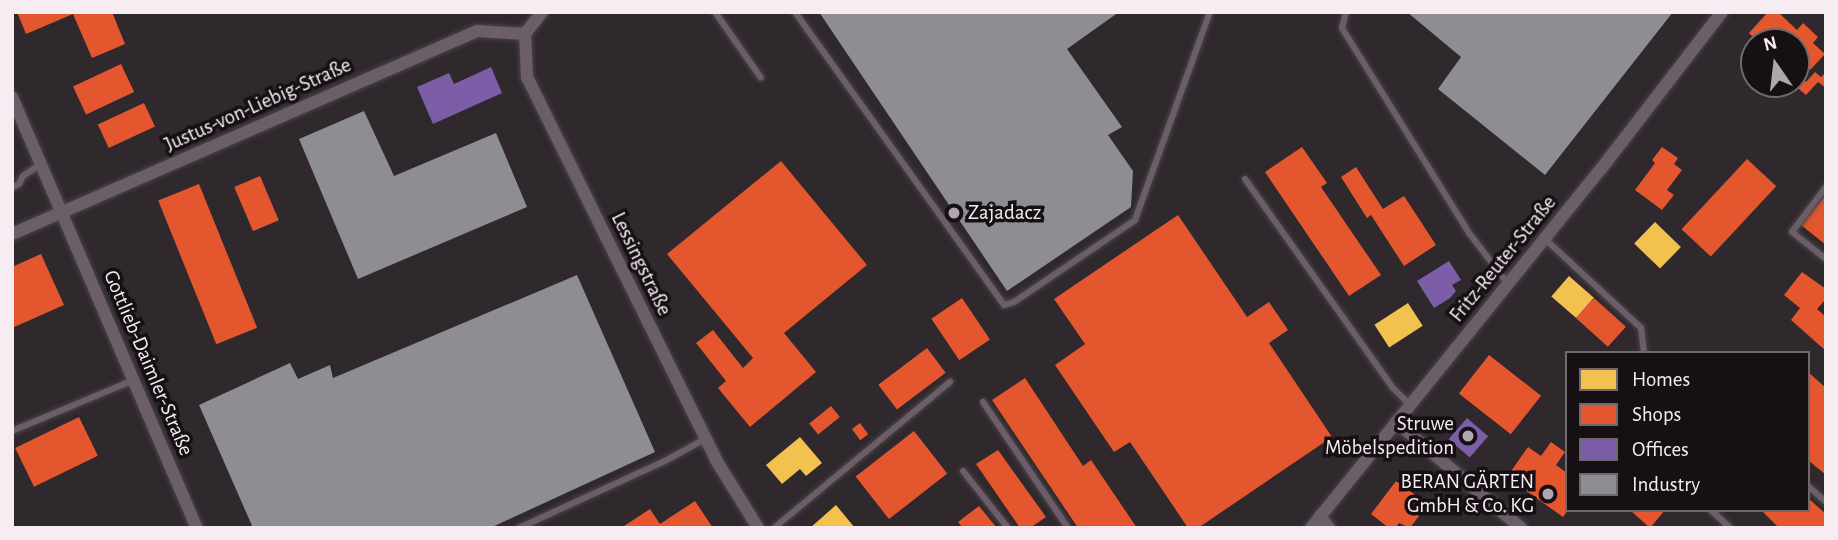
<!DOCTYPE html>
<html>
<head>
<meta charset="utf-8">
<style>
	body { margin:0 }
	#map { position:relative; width:1838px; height:540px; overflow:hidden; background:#2f282d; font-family:"Alegreya Sans",sans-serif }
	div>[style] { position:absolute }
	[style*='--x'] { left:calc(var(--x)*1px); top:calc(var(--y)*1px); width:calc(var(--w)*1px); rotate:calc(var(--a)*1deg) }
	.homes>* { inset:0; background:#f2c14e; transform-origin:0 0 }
	.shops>* { inset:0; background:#e4572e; transform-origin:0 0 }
	.offices>* { inset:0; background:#7b5ea7; transform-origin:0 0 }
	.industry>* { inset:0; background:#8d8d92 }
	.roads { filter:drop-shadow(0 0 2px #4a4448) drop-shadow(0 0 2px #4a4448) }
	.lane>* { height:6px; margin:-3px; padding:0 3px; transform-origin:3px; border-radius:3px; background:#6b5e68 }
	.street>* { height:12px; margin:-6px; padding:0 6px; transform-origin:6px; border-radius:6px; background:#6b5e68 }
	.dots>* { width:19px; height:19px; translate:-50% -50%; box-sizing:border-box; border:4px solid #161014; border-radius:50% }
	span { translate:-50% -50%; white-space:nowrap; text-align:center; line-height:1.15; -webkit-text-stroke:7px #161014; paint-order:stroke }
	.street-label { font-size:21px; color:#f6ecf2 }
	.poi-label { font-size:21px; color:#f6ecf2 }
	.left { translate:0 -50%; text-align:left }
	.right { translate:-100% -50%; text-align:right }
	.frame { position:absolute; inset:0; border:14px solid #f6ecf2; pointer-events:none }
	.legend { position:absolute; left:1565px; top:351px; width:245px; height:161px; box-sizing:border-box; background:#161014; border:2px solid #70686d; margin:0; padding:9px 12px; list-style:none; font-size:21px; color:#f6ecf2 }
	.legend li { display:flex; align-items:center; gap:14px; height:35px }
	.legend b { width:35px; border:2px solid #70686d }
	.north { position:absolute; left:1740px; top:28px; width:70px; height:70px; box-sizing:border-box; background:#161014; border:2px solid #70686d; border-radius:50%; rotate:346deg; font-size:19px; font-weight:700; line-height:28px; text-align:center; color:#f6ecf2 }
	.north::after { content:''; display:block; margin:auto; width:24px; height:32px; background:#b0a7ad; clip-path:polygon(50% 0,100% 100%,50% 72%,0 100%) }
</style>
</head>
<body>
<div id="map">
	<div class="homes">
		<div style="left:1655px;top:222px;width:36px;height:30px;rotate:44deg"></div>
		<div style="left:1569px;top:276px;width:33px;height:27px;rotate:41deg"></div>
		<div style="left:1408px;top:303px;width:27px;height:40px;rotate:57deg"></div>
		<div style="clip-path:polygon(800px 437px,822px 463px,806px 476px,800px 469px,782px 484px,766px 465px)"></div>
		<div style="clip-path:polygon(836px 505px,855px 528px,810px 528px)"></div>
	</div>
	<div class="shops">
		<div style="clip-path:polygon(17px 12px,112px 12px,125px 44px,92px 58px,73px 14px,26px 34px)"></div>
		<div style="clip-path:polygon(1768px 12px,1778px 12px,1797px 30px,1803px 23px,1818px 37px,1813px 43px,1825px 54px,1810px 70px,1801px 61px,1796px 67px,1796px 42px,1758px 42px,1749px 33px)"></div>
		<div style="left:121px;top:64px;width:31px;height:53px;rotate:65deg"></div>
		<div style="clip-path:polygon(1815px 72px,1821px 77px,1826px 72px,1826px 88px,1818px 82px,1806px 95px,1793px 84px,1796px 84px,1799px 76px,1806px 82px)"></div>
		<div style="left:144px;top:103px;width:26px;height:51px;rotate:65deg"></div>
		<div style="clip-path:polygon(1302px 147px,1327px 183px,1321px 187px,1381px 275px,1349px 296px,1265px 172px)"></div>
		<div style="clip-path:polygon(1662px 147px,1678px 158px,1674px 164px,1682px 170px,1667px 190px,1674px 195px,1662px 210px,1635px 190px,1655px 163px,1652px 160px)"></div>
		<div style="left:1747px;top:159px;width:40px;height:96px;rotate:43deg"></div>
		<div style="clip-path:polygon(781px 161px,867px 265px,784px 333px,816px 372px,750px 427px,718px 388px,726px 381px,696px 343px,713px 330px,743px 368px,753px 358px,667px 254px)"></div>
		<div style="clip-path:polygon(1356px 167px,1383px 209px,1404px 196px,1436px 245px,1404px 266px,1371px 215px,1367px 218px,1341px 177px)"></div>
		<div style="left:260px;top:176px;width:48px;height:28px;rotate:67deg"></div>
		<div style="left:199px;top:184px;width:155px;height:44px;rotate:68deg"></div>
		<div style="clip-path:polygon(1826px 194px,1826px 245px,1801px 225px)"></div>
		<div style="clip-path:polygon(1178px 215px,1247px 317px,1269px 302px,1288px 330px,1269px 343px,1332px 437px,1198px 528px,1188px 528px,1130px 442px,1114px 452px,1055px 365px,1085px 344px,1054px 299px)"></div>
		<div style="clip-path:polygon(41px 254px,64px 305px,12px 328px,12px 267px)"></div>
		<div style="clip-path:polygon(1802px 272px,1826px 289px,1826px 299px,1817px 309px,1826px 317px,1826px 351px,1791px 320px,1800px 308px,1784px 295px)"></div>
		<div style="left:962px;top:298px;width:50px;height:37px;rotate:56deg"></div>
		<div style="left:1594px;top:298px;width:43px;height:27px;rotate:42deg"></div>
		<div style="left:927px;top:348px;width:31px;height:61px;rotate:53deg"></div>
		<div style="left:1489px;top:355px;width:66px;height:49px;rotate:38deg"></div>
		<div style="clip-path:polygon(1808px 372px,1826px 388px,1826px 475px,1808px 460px)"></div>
		<div style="clip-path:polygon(1025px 378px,1083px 466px,1091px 460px,1137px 528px,1078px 528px,992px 400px)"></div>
		<div style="left:831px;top:406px;width:14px;height:28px;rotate:51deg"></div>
		<div style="left:79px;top:417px;width:43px;height:71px;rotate:64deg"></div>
		<div style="left:860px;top:423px;width:14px;height:10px;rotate:54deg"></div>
		<div style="left:914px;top:431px;width:54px;height:74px;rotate:52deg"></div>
		<div style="clip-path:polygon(1551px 442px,1565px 452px,1556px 465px,1567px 473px,1568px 510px,1563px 517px,1507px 477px,1528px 447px,1541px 456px)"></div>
		<div style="clip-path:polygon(998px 450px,1046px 517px,1030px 528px,1020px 528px,976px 464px)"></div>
		<div style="clip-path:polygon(1396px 481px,1428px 504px,1410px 528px,1399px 523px,1395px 528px,1389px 528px,1371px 514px)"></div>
		<div style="clip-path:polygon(1808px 498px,1826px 514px,1826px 528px,1779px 528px,1761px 510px,1808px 510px)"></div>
		<div style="clip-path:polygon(695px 501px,713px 528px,621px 528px,650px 509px,660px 524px)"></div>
		<div style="clip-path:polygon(979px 506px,997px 528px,963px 528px,958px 522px)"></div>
		<div style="clip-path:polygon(1630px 510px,1665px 510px,1650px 528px)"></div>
	</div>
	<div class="offices">
		<div style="clip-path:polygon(491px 67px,502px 93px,433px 124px,417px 87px,449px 73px,454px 84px)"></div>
		<div style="clip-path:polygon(1449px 261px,1461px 280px,1452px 285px,1456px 291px,1450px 298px,1434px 308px,1417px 281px)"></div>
		<div style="left:1467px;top:418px;width:28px;height:28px;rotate:41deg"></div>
	</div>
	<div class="industry">
		<div style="clip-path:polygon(819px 12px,1119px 12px,1067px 49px,1122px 127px,1108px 135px,1133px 171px,1131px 207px,1007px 291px)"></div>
		<div style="clip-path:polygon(1407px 12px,1673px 12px,1545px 175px,1438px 89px,1461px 57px)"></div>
		<div style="clip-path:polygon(364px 111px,394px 176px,496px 133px,527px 207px,358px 279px,299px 139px)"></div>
		<div style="clip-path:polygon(577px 275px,655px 452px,490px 528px,253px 528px,199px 405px,290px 363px,298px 379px,330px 365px,333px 378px)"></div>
	</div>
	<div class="roads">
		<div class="lane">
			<div style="--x:715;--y:12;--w:80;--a:55.1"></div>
			<div style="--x:795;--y:12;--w:360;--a:54.5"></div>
			<div style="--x:1004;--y:305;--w:10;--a:-17"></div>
			<div style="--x:1014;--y:302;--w:146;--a:-34.1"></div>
			<div style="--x:1135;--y:220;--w:221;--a:-70.2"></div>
			<div style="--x:1346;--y:12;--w:16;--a:104"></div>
			<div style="--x:1342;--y:28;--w:241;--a:58.2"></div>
			<div style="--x:1469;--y:233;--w:64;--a:52.6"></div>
			<div style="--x:1245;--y:179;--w:256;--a:54.7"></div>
			<div style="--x:1393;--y:388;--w:24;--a:45"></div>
			<div style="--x:1826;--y:187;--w:56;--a:127.1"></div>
			<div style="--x:1792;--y:232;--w:43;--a:38.5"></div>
			<div style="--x:12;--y:188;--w:8;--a:-30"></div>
			<div style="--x:19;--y:184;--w:9;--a:-63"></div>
			<div style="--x:23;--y:176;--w:22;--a:-34"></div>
			<div style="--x:1545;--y:239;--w:131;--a:42.8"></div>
			<div style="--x:1641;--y:328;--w:25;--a:83"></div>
			<div style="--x:983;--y:402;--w:152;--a:56"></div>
			<div style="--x:12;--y:431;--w:132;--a:-22.7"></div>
			<div style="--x:963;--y:471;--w:73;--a:51.7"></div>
			<div style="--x:1808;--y:486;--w:24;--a:42"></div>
			<div style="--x:1711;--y:510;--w:26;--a:43"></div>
			<div style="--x:519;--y:528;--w:161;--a:-24.7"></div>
			<div style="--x:665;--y:461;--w:46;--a:-28.8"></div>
			<div style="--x:774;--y:528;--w:229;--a:-39.7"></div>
		</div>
		<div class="street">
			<div style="--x:542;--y:12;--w:28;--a:128"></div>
			<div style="--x:525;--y:34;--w:43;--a:87.3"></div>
			<div style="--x:527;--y:77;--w:427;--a:63.7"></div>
			<div style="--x:716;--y:460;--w:80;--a:58.3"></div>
			<div style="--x:12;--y:97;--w:469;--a:66.8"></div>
			<div style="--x:12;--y:234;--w:507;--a:-23.58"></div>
			<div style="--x:477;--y:31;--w:48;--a:3.6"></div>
			<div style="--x:1396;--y:422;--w:164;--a:40.3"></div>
			<div style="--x:1320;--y:516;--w:15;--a:53"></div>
			<div style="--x:1311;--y:528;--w:461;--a:-51.1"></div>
			<div style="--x:1601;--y:169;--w:198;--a:-52.4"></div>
		</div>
	</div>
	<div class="dots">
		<div style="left:954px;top:213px;background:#b0a7ad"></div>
		<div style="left:1468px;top:436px;background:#b0a7ad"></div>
		<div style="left:1548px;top:494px;background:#b0a7ad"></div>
	</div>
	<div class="street-label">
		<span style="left:258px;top:105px;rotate:-24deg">Justus-von-Liebig-Straße</span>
		<span style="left:1503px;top:259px;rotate:-51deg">Fritz-Reuter-Straße</span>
		<span style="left:641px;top:264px;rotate:64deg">Lessingstraße</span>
		<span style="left:148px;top:363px;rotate:67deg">Gottlieb-Daimler-Straße</span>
	</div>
	<div class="poi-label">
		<span class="left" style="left:968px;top:213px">Zajadacz</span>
		<span class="right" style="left:1454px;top:436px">Struwe<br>Möbelspedition</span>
		<span class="right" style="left:1534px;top:494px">BERAN GÄRTEN<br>GmbH &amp; Co. KG</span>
	</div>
	<div class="frame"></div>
	<ul class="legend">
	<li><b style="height:19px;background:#f2c14e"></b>Homes</li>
	<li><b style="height:19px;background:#e4572e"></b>Shops</li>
	<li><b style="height:19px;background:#7b5ea7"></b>Offices</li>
	<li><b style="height:19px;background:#8d8d92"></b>Industry</li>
	</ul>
	<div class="north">N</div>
</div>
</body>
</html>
